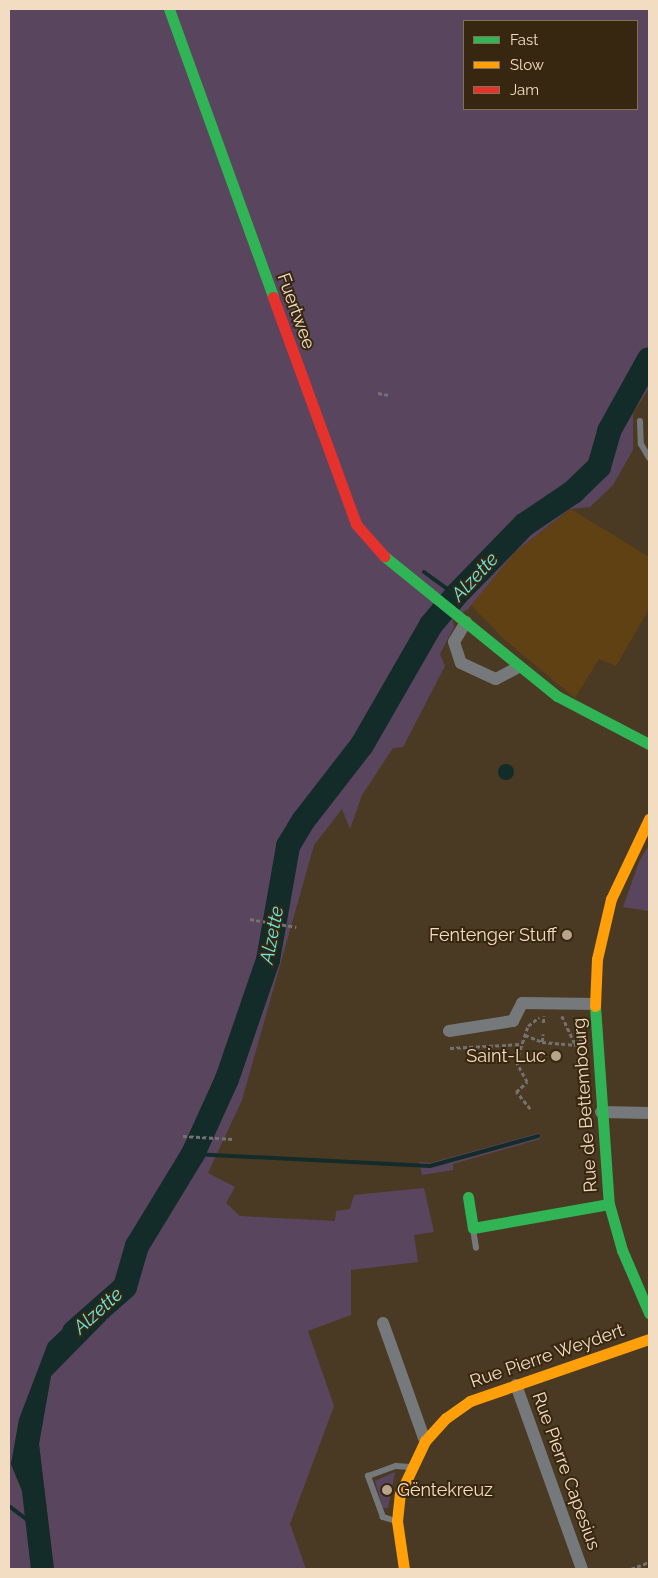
<!DOCTYPE html>
<html>
<head>
<meta charset="utf-8">
<style>
	body { margin:0 }
	#map { position:relative; width:658px; height:1578px; overflow:hidden; background:#4a3a23; font-family:Raleway,sans-serif }
	div>[style] { position:absolute }
	[style*='--x'] { left:calc(var(--x)*1px); top:calc(var(--y)*1px); width:calc(var(--w)*1px); rotate:calc(var(--a)*1deg) }
	.built>* { inset:0; background:#604113 }
	.green>* { inset:0; background:#5a455f }
	.water>* { inset:0; background:#132c29 }
	.round { border-radius:50% }
	.stream>* { height:4px; margin:-2px; padding:0 2px; transform-origin:2px; border-radius:2px; background:#132c29 }
	.river>* { height:24px; margin:-12px; padding:0 12px; transform-origin:12px; border-radius:12px; background:#132c29 }
	.path>* { height:2.5px; margin-top:-1.25px; transform-origin:0; background:repeating-linear-gradient(90deg,#74716e 0 4px,transparent 0 6.5px) }
	.lane>* { height:6px; margin:-3px; padding:0 3px; transform-origin:3px; border-radius:3px; background:#76797c }
	.street>* { height:12px; margin:-6px; padding:0 6px; transform-origin:6px; border-radius:6px; background:#76797c }
	.fast>* { height:11px; margin:-5.5px; padding:0 5.5px; transform-origin:5.5px; border-radius:5.5px; background:#30b455 }
	.slow>* { height:11px; margin:-5.5px; padding:0 5.5px; transform-origin:5.5px; border-radius:5.5px; background:#ff9f0a }
	.jam>* { height:11px; margin:-5.5px; padding:0 5.5px; transform-origin:5.5px; border-radius:5.5px; background:#e5322d }
	.dots>* { width:14px; height:14px; translate:-50% -50%; box-sizing:border-box; border:2px solid #382710; border-radius:50% }
	span { translate:-50% -50%; white-space:nowrap; text-align:center; line-height:1.15; -webkit-text-stroke:4px #382710; paint-order:stroke }
	.street-label { font-size:18px; color:#f3ddc2 }
	.poi-label { font-size:18px; color:#f3ddc2 }
	.right { translate:-100% -50%; text-align:right }
	.left { translate:0 -50%; text-align:left }
	.water-label { font-size:19px; color:#65ebe7; font-style:italic }
	.frame { position:absolute; inset:0; border:10px solid #f3ddc2; pointer-events:none }
	.legend { position:absolute; left:463px; top:20px; width:175px; height:90px; box-sizing:border-box; background:#382710; border:1px solid #837057; margin:0; padding:6px 9px; list-style:none; font-size:15px; color:#f3ddc2 }
	.legend li { display:flex; align-items:center; gap:10px; height:25px }
	.legend b { width:25px; border:1px solid #837057 }
</style>
</head>
<body>
<div id="map">
	<div class="built">
		<div style="clip-path:polygon(571px 509px,649px 557px,649px 609px,616px 666px,599px 659px,575px 698px,505px 640px,471px 605px,515px 552px)"></div>
	</div>
	<div class="green">
		<div style="clip-path:polygon(evenodd,9px 9px,649px 9px,649px 388px,633px 413px,633px 450px,613px 485px,590px 507px,570px 509px,515px 552px,468px 609px,452px 618px,454px 627px,440px 654px,445px 666px,403px 747px,393px 748px,362px 795px,350px 829px,342px 809px,314px 845px,242px 1100px,208px 1173px,235px 1187px,226px 1203px,240px 1216px,335px 1221px,336px 1211px,350px 1209px,354px 1195px,424px 1188px,434px 1232px,414px 1235px,418px 1262px,351px 1270px,351px 1315px,308px 1331px,334px 1406px,290px 1524px,306px 1569px,54px 1569px,39px 1444px,51px 1376px,106px 1320px,48px 1343px,11px 1464px,22px 1491px,31px 1569px,9px 1569px,9px 9px,464px 21px,637px 21px,637px 109px,464px 109px,464px 21px)"></div>
		<div style="clip-path:polygon(649px 845px,649px 911px,623px 907px,639px 862px)"></div>
		<div style="clip-path:polygon(539px 1133px,540px 1139px,453px 1164px,453px 1170px,422px 1175px,419px 1162px,430px 1163px)"></div>
		<div style="clip-path:polygon(395px 1472px,388px 1508px,383px 1508px,375px 1481px)"></div>
	</div>
	<div class="water">
		<div class="round" style="left:498px;top:764px;width:16px;height:16px"></div>
		<div style="clip-path:polygon(91px 1302px,106px 1320px,51px 1376px,39px 1444px,54px 1569px,31px 1569px,22px 1491px,11px 1464px,19px 1419px,48px 1343px)"></div>
	</div>
	<div class="stream">
		<div style="--x:424;--y:572;--w:39;--a:36"></div>
		<div style="--x:193;--y:1154;--w:237;--a:2.9"></div>
		<div style="--x:430;--y:1166;--w:112;--a:-15.5"></div>
		<div style="--x:9;--y:1506;--w:25;--a:37"></div>
	</div>
	<div class="river">
		<div style="--x:74;--y:1332;--w:68;--a:-41.4"></div>
		<div style="--x:125;--y:1287;--w:43;--a:-73.7"></div>
		<div style="--x:137;--y:1246;--w:108;--a:-58.7"></div>
		<div style="--x:193;--y:1154;--w:82;--a:-65.6"></div>
		<div style="--x:227;--y:1079;--w:126;--a:-71"></div>
		<div style="--x:268;--y:960;--w:116;--a:-80"></div>
		<div style="--x:288;--y:846;--w:29;--a:-59"></div>
		<div style="--x:303;--y:821;--w:96;--a:-52.2"></div>
		<div style="--x:362;--y:745;--w:138;--a:-60.1"></div>
		<div style="--x:431;--y:625;--w:39;--a:-50"></div>
		<div style="--x:456;--y:595;--w:98;--a:-45.8"></div>
		<div style="--x:524;--y:525;--w:59;--a:-34"></div>
		<div style="--x:573;--y:492;--w:36;--a:-44"></div>
		<div style="--x:599;--y:467;--w:37;--a:-74"></div>
		<div style="--x:609;--y:431;--w:82;--a:-60.9"></div>
	</div>
	<div class="path">
		<div style="--x:378;--y:393;--w:11;--a:10"></div>
		<div style="--x:250;--y:919;--w:47;--a:9.9"></div>
		<div style="--x:562;--y:1016;--w:31;--a:65"></div>
		<div style="--x:543;--y:1023;--w:7;--a:-82"></div>
		<div style="--x:580;--y:1024;--w:22;--a:87"></div>
		<div style="--x:525;--y:1035;--w:18;--a:22"></div>
		<div style="--x:542;--y:1042;--w:38;--a:5"></div>
		<div style="--x:542;--y:1042;--w:8;--a:-83"></div>
		<div style="--x:450;--y:1048;--w:71;--a:-3.2"></div>
		<div style="--x:530;--y:1109;--w:22;--a:-129"></div>
		<div style="--x:516;--y:1092;--w:15;--a:-42"></div>
		<div style="--x:527;--y:1082;--w:23;--a:-119"></div>
		<div style="--x:516;--y:1062;--w:38;--a:-72"></div>
		<div style="--x:528;--y:1026;--w:14;--a:-39"></div>
		<div style="--x:183;--y:1136;--w:50;--a:3.4"></div>
		<div style="--x:631;--y:1569;--w:19;--a:-21"></div>
	</div>
	<div class="lane">
		<div style="--x:640;--y:421;--w:23;--a:88"></div>
		<div style="--x:641;--y:444;--w:16;--a:60"></div>
		<div style="--x:473;--y:1229;--w:19;--a:81"></div>
		<div style="--x:396;--y:1521;--w:14;--a:-163"></div>
		<div style="--x:383;--y:1517;--w:44;--a:-110.1"></div>
		<div style="--x:368;--y:1476;--w:30;--a:-20"></div>
		<div style="--x:396;--y:1466;--w:14;--a:4"></div>
	</div>
	<div class="street">
		<div style="--x:466;--y:622;--w:23;--a:121"></div>
		<div style="--x:454;--y:642;--w:22;--a:72"></div>
		<div style="--x:461;--y:663;--w:38;--a:25"></div>
		<div style="--x:496;--y:679;--w:26;--a:-28"></div>
		<div style="--x:449;--y:1031;--w:65;--a:-8.9"></div>
		<div style="--x:513;--y:1021;--w:20;--a:-63"></div>
		<div style="--x:522;--y:1003;--w:73;--a:0.8"></div>
		<div style="--x:601;--y:1112;--w:48;--a:1.2"></div>
		<div style="--x:383;--y:1323;--w:125;--a:70.4"></div>
		<div style="--x:516;--y:1385;--w:195;--a:70.3"></div>
	</div>
	<div class="fast">
		<div style="--x:169;--y:9;--w:306;--a:70.1"></div>
		<div style="--x:384;--y:556;--w:223;--a:39"></div>
		<div style="--x:557;--y:696;--w:104;--a:27.6"></div>
		<div style="--x:595;--y:1006;--w:198;--a:86"></div>
		<div style="--x:609;--y:1204;--w:48;--a:74.2"></div>
		<div style="--x:622;--y:1250;--w:69;--a:66.8"></div>
		<div style="--x:468;--y:1197;--w:31;--a:81"></div>
		<div style="--x:473;--y:1228;--w:138;--a:-10"></div>
	</div>
	<div class="slow">
		<div style="--x:595;--y:1006;--w:47;--a:-87.6"></div>
		<div style="--x:597;--y:959;--w:62;--a:-76.9"></div>
		<div style="--x:611;--y:899;--w:89;--a:-64.6"></div>
		<div style="--x:404;--y:1569;--w:49;--a:-98.3"></div>
		<div style="--x:397;--y:1521;--w:27;--a:-84"></div>
		<div style="--x:400;--y:1494;--w:59;--a:-64.7"></div>
		<div style="--x:425;--y:1441;--w:31;--a:-48"></div>
		<div style="--x:446;--y:1418;--w:29;--a:-35"></div>
		<div style="--x:470;--y:1401;--w:189;--a:-19.1"></div>
	</div>
	<div class="jam">
		<div style="--x:273;--y:297;--w:242;--a:69.9"></div>
		<div style="--x:356;--y:524;--w:43;--a:48.8"></div>
	</div>
	<div class="dots">
		<div style="left:567px;top:935px;background:#b8a48a"></div>
		<div style="left:556px;top:1056px;background:#b8a48a"></div>
		<div style="left:387px;top:1490px;background:#b8a48a"></div>
	</div>
	<div class="street-label">
		<span style="left:296px;top:311px;rotate:70deg">Fuertwee</span>
		<span style="left:585px;top:1105px;rotate:-94deg">Rue de Bettembourg</span>
		<span style="left:547px;top:1356px;rotate:-19deg">Rue Pierre Weydert</span>
		<span style="left:566px;top:1471px;rotate:70deg">Rue Pierre Capesius</span>
	</div>
	<div class="poi-label">
		<span class="right" style="left:557px;top:935px">Fentenger Stuff</span>
		<span class="right" style="left:546px;top:1056px">Saint-Luc</span>
		<span class="left" style="left:397px;top:1490px">Gëntekreuz</span>
	</div>
	<div class="water-label">
		<span style="left:475px;top:577px;rotate:-47deg">Alzette</span>
		<span style="left:272px;top:935px;rotate:-79deg">Alzette</span>
		<span style="left:98px;top:1311px;rotate:-42deg">Alzette</span>
	</div>
	<div class="frame"></div>
	<ul class="legend">
	<li><b style="height:6px;background:#30b455"></b>Fast</li>
	<li><b style="height:6px;background:#ff9f0a"></b>Slow</li>
	<li><b style="height:6px;background:#e5322d"></b>Jam</li>
	</ul>
</div>
</body>
</html>
